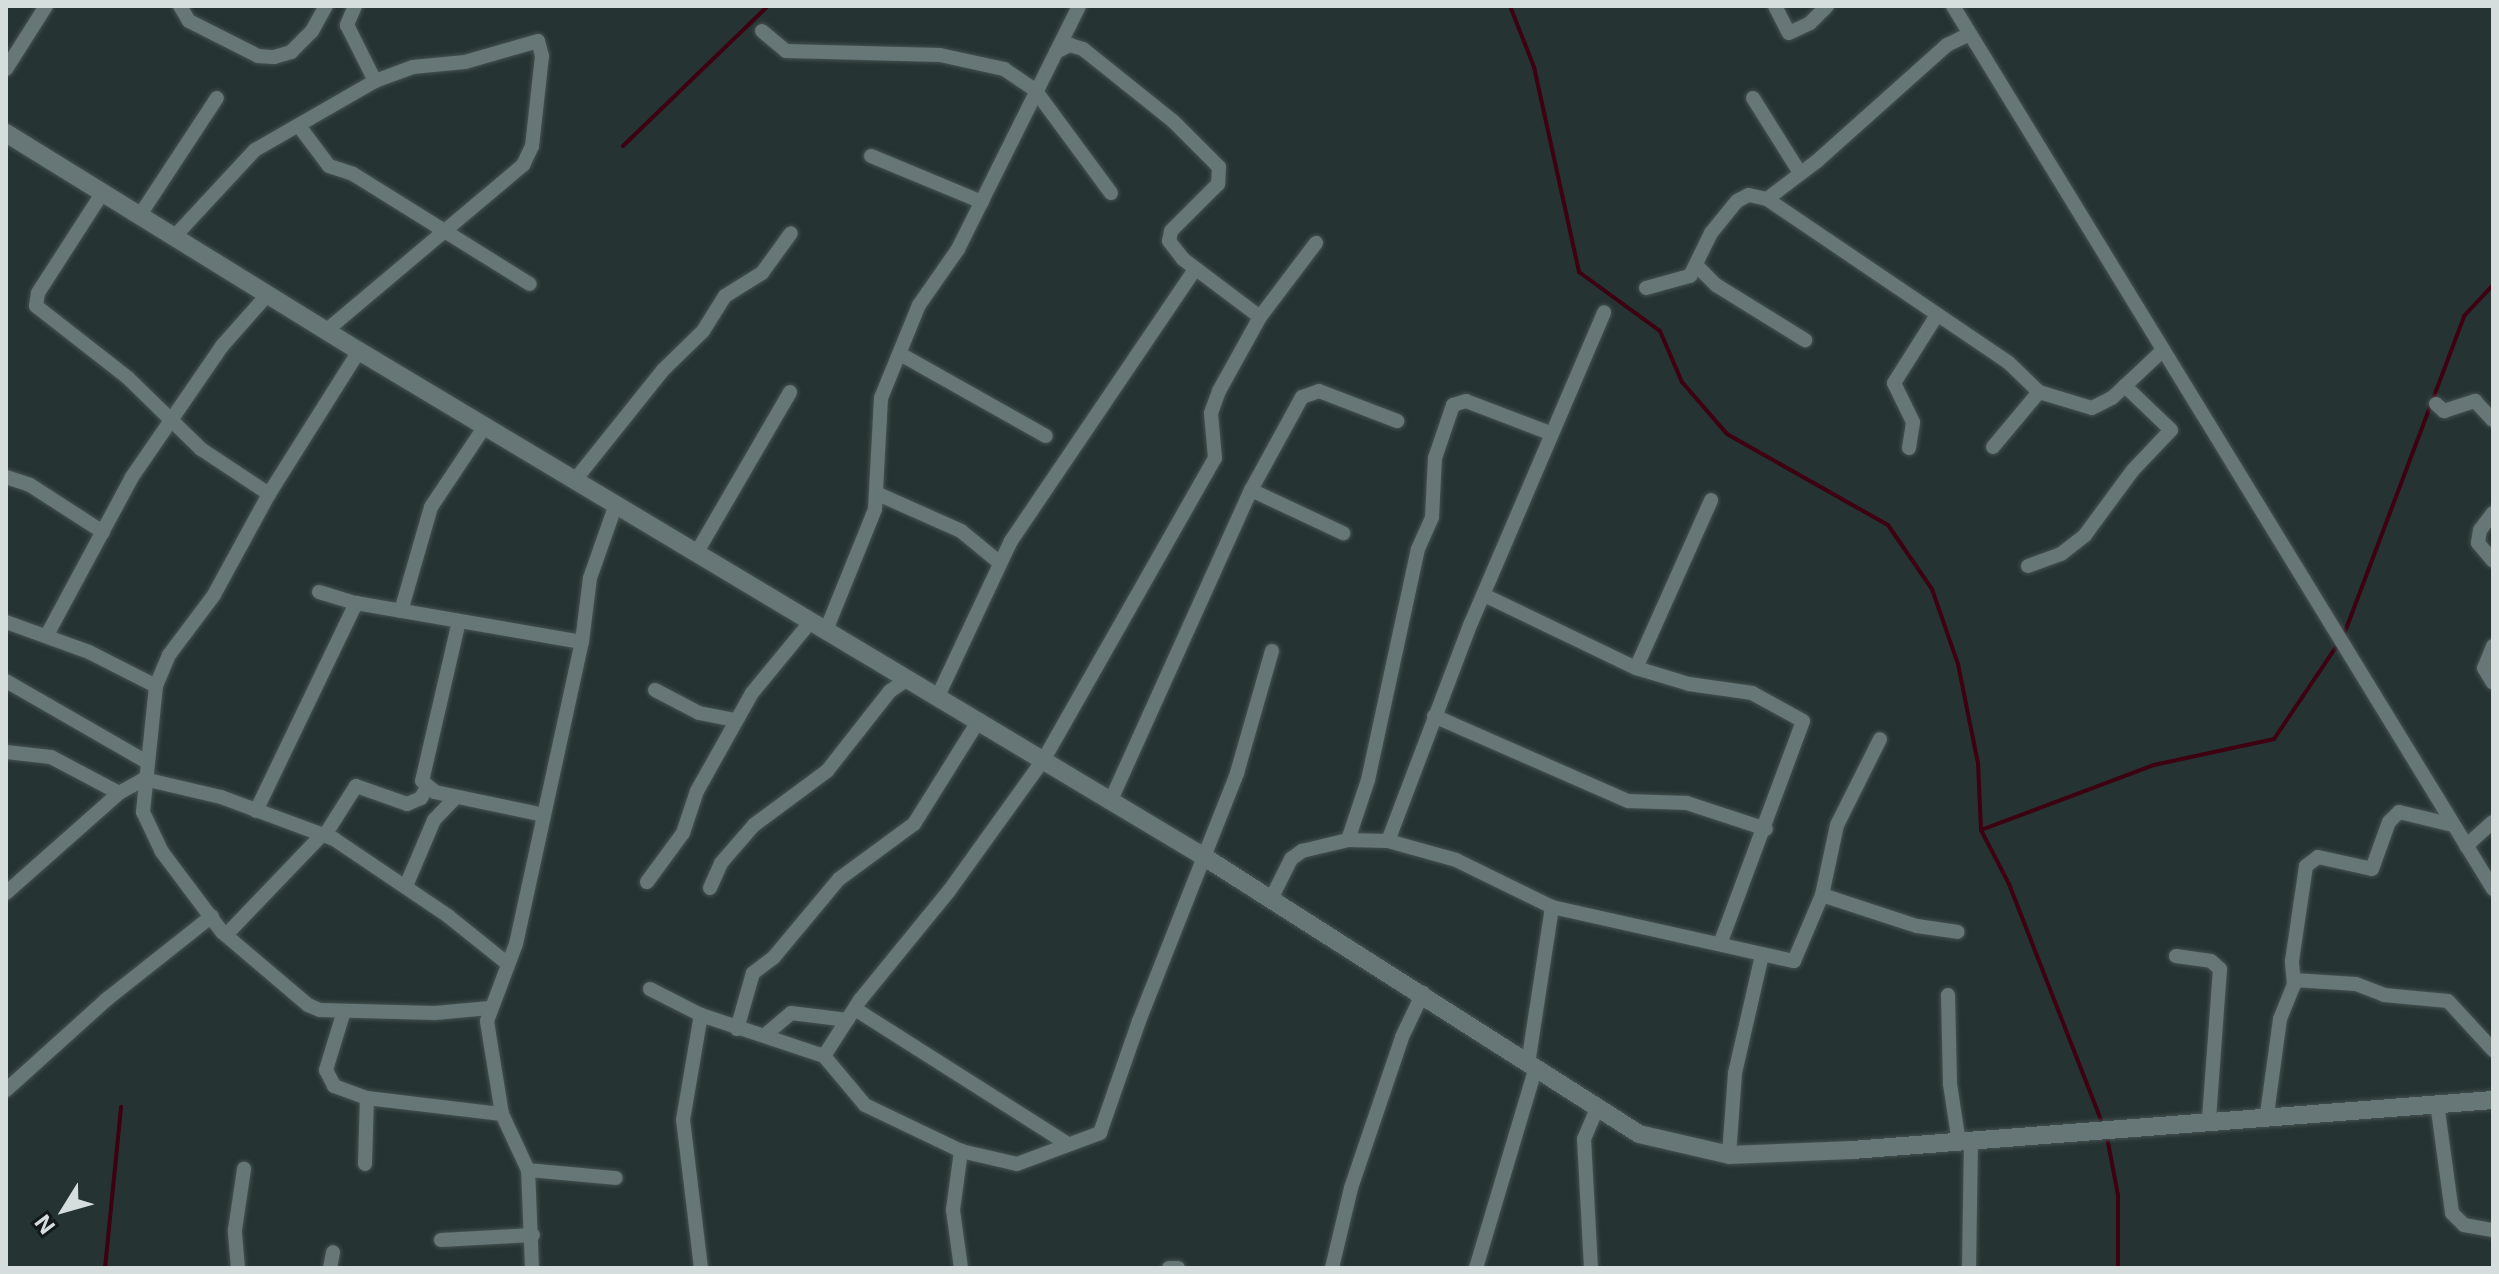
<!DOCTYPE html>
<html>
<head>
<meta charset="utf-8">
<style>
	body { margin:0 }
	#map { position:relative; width:2499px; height:1274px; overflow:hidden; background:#263333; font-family:Inter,sans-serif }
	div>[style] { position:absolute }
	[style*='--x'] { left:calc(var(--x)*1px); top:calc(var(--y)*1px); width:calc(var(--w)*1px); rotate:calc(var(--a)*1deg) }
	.stream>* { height:4px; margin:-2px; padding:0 2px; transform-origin:2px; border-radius:2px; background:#3d0111 }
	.roads { filter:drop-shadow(0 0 2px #465151) drop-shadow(0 0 2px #465151) }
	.street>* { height:14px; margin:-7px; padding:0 7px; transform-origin:7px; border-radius:7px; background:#677676 }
	.secondary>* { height:18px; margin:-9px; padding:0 9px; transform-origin:9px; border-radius:9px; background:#677676 }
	span { translate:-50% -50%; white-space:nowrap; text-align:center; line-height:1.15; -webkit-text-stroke:6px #131919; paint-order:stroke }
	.frame { position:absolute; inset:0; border:8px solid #d5dddd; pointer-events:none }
	.north { position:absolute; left:24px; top:1170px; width:80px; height:80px; -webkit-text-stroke:6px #131919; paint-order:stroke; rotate:233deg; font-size:22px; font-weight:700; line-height:32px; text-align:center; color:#d5dddd }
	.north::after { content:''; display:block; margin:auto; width:28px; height:36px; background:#d5dddd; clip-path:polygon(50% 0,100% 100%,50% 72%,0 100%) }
</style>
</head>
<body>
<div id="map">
	<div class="stream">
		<div style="--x:1510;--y:6;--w:66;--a:68.5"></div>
		<div style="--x:1534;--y:67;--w:210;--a:77.6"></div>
		<div style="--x:1579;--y:272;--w:100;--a:36.1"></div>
		<div style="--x:1660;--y:331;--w:56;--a:66.7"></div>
		<div style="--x:1682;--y:382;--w:69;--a:49.1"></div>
		<div style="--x:1727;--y:434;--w:185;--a:29.5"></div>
		<div style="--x:1888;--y:525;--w:78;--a:55.5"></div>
		<div style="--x:1932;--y:589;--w:79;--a:70.9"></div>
		<div style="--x:1958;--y:664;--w:101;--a:78.6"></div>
		<div style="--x:1978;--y:763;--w:67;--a:87.4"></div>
		<div style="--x:1981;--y:830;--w:61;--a:62.6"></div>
		<div style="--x:2009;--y:884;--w:259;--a:68.7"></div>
		<div style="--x:623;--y:146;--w:202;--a:-44"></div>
		<div style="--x:2343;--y:637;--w:343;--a:-69.3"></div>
		<div style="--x:2464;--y:316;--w:42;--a:-46.9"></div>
		<div style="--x:1981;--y:830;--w:185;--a:-20.6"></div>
		<div style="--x:2154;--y:765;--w:123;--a:-12.2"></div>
		<div style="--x:2274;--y:739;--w:115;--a:-56"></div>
		<div style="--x:2107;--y:1137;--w:59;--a:79.3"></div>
		<div style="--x:2118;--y:1195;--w:73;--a:90"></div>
		<div style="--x:105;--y:1268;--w:162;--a:-84.3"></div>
	</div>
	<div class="roads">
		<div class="street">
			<div style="--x:180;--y:6;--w:17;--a:59"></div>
			<div style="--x:189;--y:21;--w:77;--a:26.9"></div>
			<div style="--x:258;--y:56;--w:16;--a:4"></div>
			<div style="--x:274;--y:57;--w:18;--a:-16"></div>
			<div style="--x:291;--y:52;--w:30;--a:-45"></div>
			<div style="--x:312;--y:31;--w:29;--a:-61"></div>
			<div style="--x:355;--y:6;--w:21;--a:113"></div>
			<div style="--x:347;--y:25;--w:63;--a:63.4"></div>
			<div style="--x:1775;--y:6;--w:30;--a:63"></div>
			<div style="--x:1789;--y:33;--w:23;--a:-25"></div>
			<div style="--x:1810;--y:23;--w:24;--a:-45"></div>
			<div style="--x:1953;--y:6;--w:1035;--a:58.55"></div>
			<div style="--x:762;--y:31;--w:31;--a:40"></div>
			<div style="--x:786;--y:51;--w:154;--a:1.5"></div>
			<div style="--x:940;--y:55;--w:66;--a:12.3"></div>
			<div style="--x:1004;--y:69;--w:37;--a:34"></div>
			<div style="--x:1035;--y:90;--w:128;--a:53.6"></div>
			<div style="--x:1056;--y:52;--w:16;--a:-27"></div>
			<div style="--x:1070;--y:45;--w:14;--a:17"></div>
			<div style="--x:1083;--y:49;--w:115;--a:38.7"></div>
			<div style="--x:1173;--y:121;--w:65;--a:45"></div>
			<div style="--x:1219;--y:167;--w:17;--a:93"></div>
			<div style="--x:1218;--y:184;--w:66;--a:135"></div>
			<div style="--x:1171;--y:231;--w:10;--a:101"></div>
			<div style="--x:1169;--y:241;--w:23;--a:52"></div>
			<div style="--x:1183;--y:259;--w:96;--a:37"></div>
			<div style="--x:6;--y:69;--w:75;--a:-57.6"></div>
			<div style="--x:1753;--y:98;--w:89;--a:57.9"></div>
			<div style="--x:299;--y:126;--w:50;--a:53.1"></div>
			<div style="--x:329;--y:166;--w:25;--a:18"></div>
			<div style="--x:353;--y:174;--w:208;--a:31.9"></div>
			<div style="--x:871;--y:156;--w:120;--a:22.5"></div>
			<div style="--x:103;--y:192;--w:120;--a:122.8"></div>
			<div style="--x:38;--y:293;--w:13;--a:99"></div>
			<div style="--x:36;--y:306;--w:117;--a:38"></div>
			<div style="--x:128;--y:378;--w:102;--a:44.2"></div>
			<div style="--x:201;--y:449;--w:82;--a:33.5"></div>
			<div style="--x:1767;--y:199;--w:61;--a:-37.1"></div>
			<div style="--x:1816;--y:162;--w:176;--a:-41.8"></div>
			<div style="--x:1947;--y:45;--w:25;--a:-26"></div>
			<div style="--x:140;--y:215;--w:140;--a:-56.7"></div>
			<div style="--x:175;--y:236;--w:117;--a:-47.1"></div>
			<div style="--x:255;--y:150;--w:138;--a:-29.9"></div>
			<div style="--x:375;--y:81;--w:40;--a:-20.2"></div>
			<div style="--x:413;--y:67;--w:52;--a:-5.5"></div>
			<div style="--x:465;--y:62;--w:76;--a:-16"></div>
			<div style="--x:538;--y:41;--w:16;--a:75"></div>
			<div style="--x:542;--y:56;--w:91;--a:96.3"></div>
			<div style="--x:532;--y:146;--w:21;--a:115"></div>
			<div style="--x:523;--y:165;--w:258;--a:139.9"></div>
			<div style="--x:1697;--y:266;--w:27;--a:45"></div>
			<div style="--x:1716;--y:285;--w:105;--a:31.7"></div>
			<div style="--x:1646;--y:288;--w:46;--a:-15.3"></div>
			<div style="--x:1690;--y:276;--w:48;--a:-64"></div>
			<div style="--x:1711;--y:233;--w:41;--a:-50.9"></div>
			<div style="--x:1737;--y:201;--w:13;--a:-27"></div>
			<div style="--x:1749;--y:195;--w:18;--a:13"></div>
			<div style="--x:1767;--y:199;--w:292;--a:34.1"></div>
			<div style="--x:2009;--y:363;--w:42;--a:44"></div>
			<div style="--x:2039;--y:392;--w:55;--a:16.8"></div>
			<div style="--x:2092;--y:408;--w:22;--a:-27"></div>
			<div style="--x:2112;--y:398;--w:69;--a:-43.2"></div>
			<div style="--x:359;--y:351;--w:169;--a:122.2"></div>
			<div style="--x:269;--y:494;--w:115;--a:118.6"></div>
			<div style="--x:214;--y:595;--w:75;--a:126.9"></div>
			<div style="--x:169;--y:655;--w:34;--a:113"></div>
			<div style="--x:156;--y:686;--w:127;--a:95.9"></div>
			<div style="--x:143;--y:812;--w:44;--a:64.6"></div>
			<div style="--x:162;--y:852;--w:100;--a:53.1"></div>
			<div style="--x:222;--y:932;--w:113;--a:40.3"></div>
			<div style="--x:308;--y:1005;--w:13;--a:23"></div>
			<div style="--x:320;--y:1010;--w:115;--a:1.5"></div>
			<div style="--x:435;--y:1013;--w:55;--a:-5.2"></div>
			<div style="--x:902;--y:355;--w:165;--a:29.4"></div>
			<div style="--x:2436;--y:404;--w:11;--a:41"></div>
			<div style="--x:2444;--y:411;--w:33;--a:-18"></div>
			<div style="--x:2475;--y:401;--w:26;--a:47"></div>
			<div style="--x:1993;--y:447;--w:72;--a:-50.1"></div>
			<div style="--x:1909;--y:448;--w:26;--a:-81"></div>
			<div style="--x:1913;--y:422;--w:43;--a:-116"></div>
			<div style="--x:1894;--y:383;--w:80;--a:-57.7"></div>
			<div style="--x:6;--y:477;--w:25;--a:18"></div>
			<div style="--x:30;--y:485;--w:87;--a:32.8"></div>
			<div style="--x:575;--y:480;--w:141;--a:-51.3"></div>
			<div style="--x:663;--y:370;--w:56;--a:-44.3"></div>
			<div style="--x:703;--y:331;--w:41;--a:-57.8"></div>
			<div style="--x:725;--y:296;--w:44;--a:-31.9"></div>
			<div style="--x:762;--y:273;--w:49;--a:-54.1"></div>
			<div style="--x:1251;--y:490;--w:102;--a:25.1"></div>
			<div style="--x:878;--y:494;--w:91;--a:24"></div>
			<div style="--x:961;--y:531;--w:50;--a:39.4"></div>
			<div style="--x:2493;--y:513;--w:21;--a:127"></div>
			<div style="--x:2480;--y:530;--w:13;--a:99"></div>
			<div style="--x:2478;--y:543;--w:23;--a:50"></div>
			<div style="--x:697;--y:552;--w:185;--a:-59.8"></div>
			<div style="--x:2028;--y:566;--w:35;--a:-20"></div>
			<div style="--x:2061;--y:554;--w:31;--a:-38"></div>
			<div style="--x:2085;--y:535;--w:81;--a:-53.6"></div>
			<div style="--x:2133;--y:470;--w:55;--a:-46.5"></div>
			<div style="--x:2171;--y:430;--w:64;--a:-136.3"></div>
			<div style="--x:319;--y:592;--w:39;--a:17"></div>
			<div style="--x:356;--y:603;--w:229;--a:9.8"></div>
			<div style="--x:1484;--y:595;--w:169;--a:25.7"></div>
			<div style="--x:1636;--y:668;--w:55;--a:16.8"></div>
			<div style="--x:1689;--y:684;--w:64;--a:8.1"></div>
			<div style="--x:1752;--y:693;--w:58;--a:28.8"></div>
			<div style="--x:1803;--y:721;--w:235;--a:110.4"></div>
			<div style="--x:401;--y:611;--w:108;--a:-73.9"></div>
			<div style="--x:431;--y:507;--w:97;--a:-56.3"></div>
			<div style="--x:459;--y:621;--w:164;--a:103"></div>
			<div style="--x:422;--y:781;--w:17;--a:40"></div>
			<div style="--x:435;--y:792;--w:111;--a:11.9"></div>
			<div style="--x:6;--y:622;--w:88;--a:19.9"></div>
			<div style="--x:89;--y:652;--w:75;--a:26.9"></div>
			<div style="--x:827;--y:628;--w:128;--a:-68"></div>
			<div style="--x:875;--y:509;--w:111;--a:-86.9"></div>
			<div style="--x:881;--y:398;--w:100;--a:-67.8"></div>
			<div style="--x:919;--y:305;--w:68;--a:-55.1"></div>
			<div style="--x:958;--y:249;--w:271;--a:-63.5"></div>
			<div style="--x:47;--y:635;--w:179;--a:-61.7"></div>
			<div style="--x:132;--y:477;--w:159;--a:-55.5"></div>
			<div style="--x:222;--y:346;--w:69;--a:-48.5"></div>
			<div style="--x:2493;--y:646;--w:24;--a:112"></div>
			<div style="--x:2484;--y:668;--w:17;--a:59"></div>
			<div style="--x:1636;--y:668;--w:184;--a:-65.9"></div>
			<div style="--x:6;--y:681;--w:163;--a:29.9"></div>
			<div style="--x:655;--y:690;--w:50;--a:27.6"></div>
			<div style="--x:699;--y:713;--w:37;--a:11"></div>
			<div style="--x:938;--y:696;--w:171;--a:-64.8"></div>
			<div style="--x:1011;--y:541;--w:328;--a:-55.9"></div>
			<div style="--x:1434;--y:716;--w:212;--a:23.7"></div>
			<div style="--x:1628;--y:801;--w:59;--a:1.9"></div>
			<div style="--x:1687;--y:803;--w:83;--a:18.2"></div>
			<div style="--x:6;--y:752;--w:45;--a:6.3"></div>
			<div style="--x:51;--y:757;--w:77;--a:27.9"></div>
			<div style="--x:1111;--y:800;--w:340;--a:-65.7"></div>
			<div style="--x:1251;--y:490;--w:106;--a:-61.3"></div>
			<div style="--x:1302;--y:397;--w:18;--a:-19"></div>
			<div style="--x:1319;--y:391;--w:84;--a:21"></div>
			<div style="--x:256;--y:811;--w:231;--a:-64.3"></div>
			<div style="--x:325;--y:835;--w:58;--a:-57.7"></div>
			<div style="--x:356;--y:786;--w:54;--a:19.4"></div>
			<div style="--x:407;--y:804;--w:15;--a:-23"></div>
			<div style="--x:421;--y:798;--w:13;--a:-61"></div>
			<div style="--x:1348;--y:840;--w:63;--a:-71.6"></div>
			<div style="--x:1368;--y:780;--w:236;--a:-77.8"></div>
			<div style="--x:1418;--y:549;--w:35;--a:-66"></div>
			<div style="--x:1432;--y:517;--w:59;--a:-87.1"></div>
			<div style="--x:1435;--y:458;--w:56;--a:-71.2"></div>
			<div style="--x:1453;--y:405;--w:14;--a:-17"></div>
			<div style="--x:1466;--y:401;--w:90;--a:20.9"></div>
			<div style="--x:1388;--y:841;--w:233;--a:-69.2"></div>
			<div style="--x:1471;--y:623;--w:338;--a:-66.8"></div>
			<div style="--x:2466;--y:846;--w:36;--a:-42"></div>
			<div style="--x:647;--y:882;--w:61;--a:-53.7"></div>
			<div style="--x:683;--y:833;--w:44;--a:-71.6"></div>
			<div style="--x:697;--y:791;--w:112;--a:-60.7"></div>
			<div style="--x:752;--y:693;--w:94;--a:-50.6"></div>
			<div style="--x:406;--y:886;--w:72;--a:-67"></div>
			<div style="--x:434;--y:820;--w:32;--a:-46"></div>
			<div style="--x:710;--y:888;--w:27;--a:-66"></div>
			<div style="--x:721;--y:863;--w:50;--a:-49"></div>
			<div style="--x:754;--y:825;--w:91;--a:-36.5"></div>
			<div style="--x:827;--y:771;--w:102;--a:-51.8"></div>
			<div style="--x:890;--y:691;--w:23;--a:-34"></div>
			<div style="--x:6;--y:893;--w:151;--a:-41.5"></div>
			<div style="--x:119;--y:793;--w:29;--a:-29"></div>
			<div style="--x:144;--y:779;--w:79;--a:13.2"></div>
			<div style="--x:221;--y:797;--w:121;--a:20.4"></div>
			<div style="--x:334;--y:839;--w:138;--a:34"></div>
			<div style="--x:448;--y:916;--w:77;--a:38.7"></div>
			<div style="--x:1822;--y:895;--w:100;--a:18.1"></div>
			<div style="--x:1917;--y:926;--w:41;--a:8.3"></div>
			<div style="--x:1271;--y:899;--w:45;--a:-63.4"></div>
			<div style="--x:1291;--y:859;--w:14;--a:-36"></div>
			<div style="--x:1302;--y:851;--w:47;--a:-13.4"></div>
			<div style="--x:1348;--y:840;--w:40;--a:1.4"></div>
			<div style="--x:1388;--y:841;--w:71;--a:15.6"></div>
			<div style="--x:1456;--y:860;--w:107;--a:26.1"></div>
			<div style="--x:1552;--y:907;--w:248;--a:12.6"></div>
			<div style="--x:1794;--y:961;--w:72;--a:-67"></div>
			<div style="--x:1822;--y:895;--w:72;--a:-77.9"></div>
			<div style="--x:1837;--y:825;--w:96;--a:-63.4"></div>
			<div style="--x:226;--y:935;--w:140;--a:-46.2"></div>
			<div style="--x:2176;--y:956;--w:35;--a:8"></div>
			<div style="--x:2211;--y:961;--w:12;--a:42"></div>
			<div style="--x:2220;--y:969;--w:151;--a:94.2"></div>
			<div style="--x:2294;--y:980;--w:62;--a:3.7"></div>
			<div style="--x:2356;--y:984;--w:30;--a:21"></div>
			<div style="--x:2384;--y:995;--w:64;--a:5.4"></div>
			<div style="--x:2448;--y:1001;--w:67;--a:47.4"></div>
			<div style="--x:650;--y:989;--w:57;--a:27"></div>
			<div style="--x:701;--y:1015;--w:130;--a:18.4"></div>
			<div style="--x:824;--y:1056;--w:64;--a:50.1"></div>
			<div style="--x:865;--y:1105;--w:106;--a:25.6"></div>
			<div style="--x:961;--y:1151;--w:57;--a:13.1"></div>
			<div style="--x:1017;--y:1164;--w:89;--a:-20.5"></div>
			<div style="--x:1100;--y:1133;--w:119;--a:-70.8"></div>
			<div style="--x:1139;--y:1021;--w:267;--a:-68.4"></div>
			<div style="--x:1237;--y:773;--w:127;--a:-74"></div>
			<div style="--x:1948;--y:995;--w:89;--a:88.7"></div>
			<div style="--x:1950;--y:1084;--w:60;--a:81.3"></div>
			<div style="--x:855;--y:1009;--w:252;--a:32.4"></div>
			<div style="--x:344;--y:1011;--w:62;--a:107"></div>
			<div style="--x:326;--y:1070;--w:18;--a:63"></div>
			<div style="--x:334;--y:1086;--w:35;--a:20"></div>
			<div style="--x:367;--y:1098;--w:136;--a:6.8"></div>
			<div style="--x:737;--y:1029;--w:58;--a:-74.1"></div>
			<div style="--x:753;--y:973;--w:26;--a:-37"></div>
			<div style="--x:774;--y:957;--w:102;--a:-50.2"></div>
			<div style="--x:839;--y:879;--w:93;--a:-36.3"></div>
			<div style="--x:914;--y:824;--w:123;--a:-58"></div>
			<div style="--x:765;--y:1035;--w:34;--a:-40"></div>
			<div style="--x:791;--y:1013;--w:57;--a:7"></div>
			<div style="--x:824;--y:1056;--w:67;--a:-57.3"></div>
			<div style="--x:860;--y:1000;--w:141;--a:-50.8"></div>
			<div style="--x:949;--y:891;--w:163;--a:-54.3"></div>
			<div style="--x:1044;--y:759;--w:346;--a:-60.4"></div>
			<div style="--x:1215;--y:458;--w:45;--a:-95.1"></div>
			<div style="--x:1211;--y:413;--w:23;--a:-70"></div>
			<div style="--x:1219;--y:391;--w:85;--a:-61"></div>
			<div style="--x:1260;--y:317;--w:93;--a:-52.9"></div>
			<div style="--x:1528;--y:1064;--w:159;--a:-81.3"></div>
			<div style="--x:6;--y:1090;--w:135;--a:-42"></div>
			<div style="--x:106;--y:1000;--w:135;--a:-38.4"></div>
			<div style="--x:2437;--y:1103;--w:111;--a:82.2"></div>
			<div style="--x:2452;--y:1213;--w:17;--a:45"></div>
			<div style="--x:2464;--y:1225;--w:29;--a:10"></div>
			<div style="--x:2267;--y:1114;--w:96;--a:-82.2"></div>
			<div style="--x:2280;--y:1019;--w:37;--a:-68"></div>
			<div style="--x:2294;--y:985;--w:24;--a:-95"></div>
			<div style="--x:2292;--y:961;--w:96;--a:-81.6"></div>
			<div style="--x:2306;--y:866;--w:15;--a:-37"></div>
			<div style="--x:2318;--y:857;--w:55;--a:12.5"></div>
			<div style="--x:2372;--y:869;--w:50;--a:-70.1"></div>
			<div style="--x:2389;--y:822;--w:14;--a:-45"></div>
			<div style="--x:2399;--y:812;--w:56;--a:13.5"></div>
			<div style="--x:1729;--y:1155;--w:82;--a:-85.8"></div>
			<div style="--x:1735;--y:1073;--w:121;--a:-77.1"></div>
			<div style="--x:365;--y:1164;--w:66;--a:-88.3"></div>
			<div style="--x:528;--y:1170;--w:88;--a:5.2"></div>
			<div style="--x:441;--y:1240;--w:92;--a:-3.1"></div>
			<div style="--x:238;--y:1268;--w:38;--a:-95"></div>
			<div style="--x:235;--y:1230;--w:62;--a:-81.6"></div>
			<div style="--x:330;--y:1268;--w:16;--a:-79"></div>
			<div style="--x:532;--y:1268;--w:98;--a:-92.3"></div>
			<div style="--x:528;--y:1170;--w:62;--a:-114.9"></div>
			<div style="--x:502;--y:1114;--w:94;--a:-99.2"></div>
			<div style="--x:487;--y:1021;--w:82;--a:-69.4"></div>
			<div style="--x:516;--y:944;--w:309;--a:-77.7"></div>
			<div style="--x:582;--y:642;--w:64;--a:-82.9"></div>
			<div style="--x:590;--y:578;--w:78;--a:-70.6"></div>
			<div style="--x:701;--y:1268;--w:149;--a:-96.9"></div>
			<div style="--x:683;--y:1120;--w:107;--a:-80.3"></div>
			<div style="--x:961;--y:1268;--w:59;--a:-97.9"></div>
			<div style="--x:953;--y:1210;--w:60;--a:-82.3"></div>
			<div style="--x:1169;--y:1268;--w:9;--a:0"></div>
			<div style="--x:1332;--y:1268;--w:82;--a:-76.6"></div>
			<div style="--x:1351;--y:1188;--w:159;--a:-71.3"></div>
			<div style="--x:1402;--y:1037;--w:49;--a:-64.5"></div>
			<div style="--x:1476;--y:1268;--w:207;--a:-73.4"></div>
			<div style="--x:1591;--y:1268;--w:129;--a:-93.1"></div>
			<div style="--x:1584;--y:1139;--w:30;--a:-67"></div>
			<div style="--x:1969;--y:1268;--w:126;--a:-89.1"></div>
		</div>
		<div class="secondary">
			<div style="--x:6;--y:133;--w:415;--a:31.7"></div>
			<div style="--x:359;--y:351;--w:987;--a:30.9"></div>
			<div style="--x:1206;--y:858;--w:513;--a:32.51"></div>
			<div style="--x:1639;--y:1134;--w:92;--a:13.1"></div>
			<div style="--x:1729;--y:1155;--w:123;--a:-2.3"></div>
			<div style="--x:1852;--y:1150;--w:643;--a:-4.46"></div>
		</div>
	</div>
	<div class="frame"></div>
	<div class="north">N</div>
</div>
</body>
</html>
